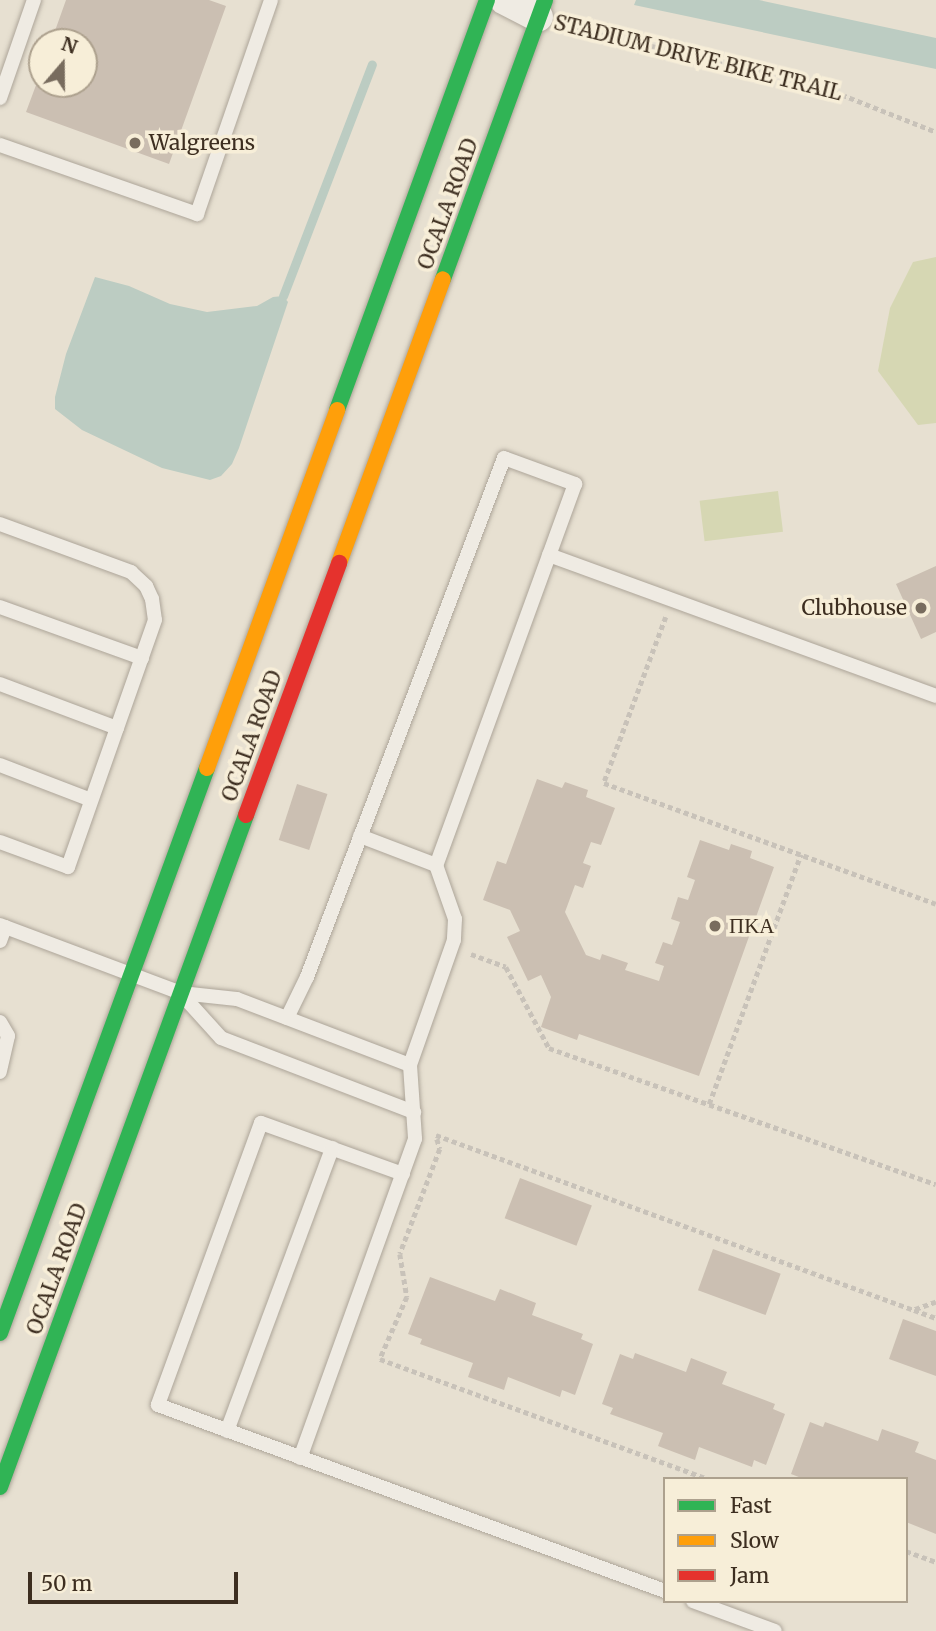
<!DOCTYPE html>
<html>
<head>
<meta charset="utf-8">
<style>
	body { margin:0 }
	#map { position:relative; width:936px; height:1631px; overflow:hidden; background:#e7e0d1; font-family:Merriweather,serif }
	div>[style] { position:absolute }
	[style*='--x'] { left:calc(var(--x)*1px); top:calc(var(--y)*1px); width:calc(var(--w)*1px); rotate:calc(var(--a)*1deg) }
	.green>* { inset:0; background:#d6d7b3; transform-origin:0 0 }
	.water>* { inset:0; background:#bcccc2 }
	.stream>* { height:9px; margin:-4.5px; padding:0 4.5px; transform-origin:4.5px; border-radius:4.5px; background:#bcccc2 }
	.building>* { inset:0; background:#cbbfb2; transform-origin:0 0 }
	.path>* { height:4.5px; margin-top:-2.25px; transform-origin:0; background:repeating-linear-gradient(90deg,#c8c2b9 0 5px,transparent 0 8.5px) }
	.roads { filter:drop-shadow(0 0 2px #ada599) drop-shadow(0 0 2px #ada599) }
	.lane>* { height:14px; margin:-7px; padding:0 7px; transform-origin:7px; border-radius:7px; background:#efebe3 }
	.street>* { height:30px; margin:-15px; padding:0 15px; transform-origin:15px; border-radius:15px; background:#efebe3 }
	.fast>* { height:16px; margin:-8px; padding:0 8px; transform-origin:8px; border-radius:8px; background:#30b455 }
	.slow>* { height:16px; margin:-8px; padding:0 8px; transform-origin:8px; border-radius:8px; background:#ff9f0a }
	.jam>* { height:16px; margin:-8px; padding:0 8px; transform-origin:8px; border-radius:8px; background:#e5322d }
	.dots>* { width:19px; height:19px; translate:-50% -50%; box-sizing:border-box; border:4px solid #f7eed8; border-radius:50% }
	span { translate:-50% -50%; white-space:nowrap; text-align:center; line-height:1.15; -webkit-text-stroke:7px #f7eed8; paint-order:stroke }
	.street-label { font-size:21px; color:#3d2e20 }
	.poi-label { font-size:21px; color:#3d2e20 }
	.left { translate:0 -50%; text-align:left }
	.right { translate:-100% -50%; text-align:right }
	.legend { position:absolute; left:663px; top:1477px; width:245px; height:126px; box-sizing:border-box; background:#f7eed8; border:2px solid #ada18e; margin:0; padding:9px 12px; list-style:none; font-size:21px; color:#3d2e20 }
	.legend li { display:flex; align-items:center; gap:14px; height:35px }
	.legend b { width:35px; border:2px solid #ada18e }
	.north { position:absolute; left:28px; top:28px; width:70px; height:70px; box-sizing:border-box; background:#f7eed8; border:2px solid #ada18e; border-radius:50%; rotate:20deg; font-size:19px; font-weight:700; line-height:28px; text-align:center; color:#3d2e20 }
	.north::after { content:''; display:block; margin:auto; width:24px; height:32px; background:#786c5e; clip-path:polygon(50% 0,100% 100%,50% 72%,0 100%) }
	.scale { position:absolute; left:28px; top:1572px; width:210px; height:32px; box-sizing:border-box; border:4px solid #3d2e20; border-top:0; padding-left:9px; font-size:21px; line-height:24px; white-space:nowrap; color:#3d2e20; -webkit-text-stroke:5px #f7eed8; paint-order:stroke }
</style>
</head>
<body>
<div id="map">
	<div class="green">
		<div style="clip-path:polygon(936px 257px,936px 423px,918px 425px,878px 371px,890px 308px,913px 262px)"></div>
		<div style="left:778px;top:491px;width:41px;height:79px;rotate:83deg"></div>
	</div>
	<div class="water">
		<div style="clip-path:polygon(636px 0,759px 0,936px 38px,936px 69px,634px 5px)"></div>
		<div style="clip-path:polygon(95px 277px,129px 286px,170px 304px,207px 312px,257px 306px,273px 297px,283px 296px,288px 302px,239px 448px,232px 464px,221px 476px,210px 480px,162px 468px,82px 430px,55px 409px,55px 397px,66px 354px)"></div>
	</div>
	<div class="stream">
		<div style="--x:283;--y:296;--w:248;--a:-69"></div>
	</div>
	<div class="building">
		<div style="clip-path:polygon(66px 0,209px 0,226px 6px,169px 164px,26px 112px,42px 69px,42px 84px,84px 84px,84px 42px,51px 42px)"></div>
		<div style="clip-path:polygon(936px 566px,936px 632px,921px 639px,896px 584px)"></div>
		<div style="clip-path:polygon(537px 779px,562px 788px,565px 782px,588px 790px,586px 797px,615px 808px,601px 845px,591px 842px,583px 863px,591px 866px,583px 888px,575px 885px,565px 912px,586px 955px,600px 960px,602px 954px,628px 963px,625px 970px,659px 981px,664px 966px,655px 963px,663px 942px,672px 945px,680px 922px,671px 919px,678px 897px,688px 900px,695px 880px,687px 877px,700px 840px,729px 850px,731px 844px,752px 851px,750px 858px,774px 867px,699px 1076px,579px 1034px,577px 1040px,541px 1027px,551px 997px,541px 975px,528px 981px,507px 937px,520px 931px,510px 910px,483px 900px,497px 861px,506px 864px)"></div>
		<div style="left:297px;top:784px;width:32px;height:59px;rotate:18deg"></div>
		<div style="left:520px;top:1178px;width:77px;height:43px;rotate:21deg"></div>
		<div style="left:713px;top:1249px;width:72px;height:44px;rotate:20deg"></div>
		<div style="clip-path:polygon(430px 1277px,495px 1301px,500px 1289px,536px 1303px,532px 1315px,583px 1334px,581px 1339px,593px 1344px,575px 1395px,562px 1390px,560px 1397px,508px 1377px,504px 1390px,468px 1377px,473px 1363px,420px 1344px,422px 1339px,408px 1334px)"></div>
		<div style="clip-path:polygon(903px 1319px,936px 1331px,936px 1376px,889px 1359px)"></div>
		<div style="clip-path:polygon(635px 1353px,686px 1372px,691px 1358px,727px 1372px,722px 1384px,775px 1404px,773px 1409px,785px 1414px,766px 1465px,754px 1460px,752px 1467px,699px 1447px,695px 1460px,658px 1446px,663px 1433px,610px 1414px,613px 1408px,602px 1404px,620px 1354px,633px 1359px)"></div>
		<div style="clip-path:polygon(810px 1422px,823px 1427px,825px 1422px,878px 1441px,882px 1429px,919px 1442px,915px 1452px,936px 1460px,936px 1534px,906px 1522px,906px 1479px,804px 1479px,791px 1474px)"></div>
	</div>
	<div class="path">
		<div style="--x:568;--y:27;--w:248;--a:12.8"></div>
		<div style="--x:810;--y:82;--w:136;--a:21.6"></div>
		<div style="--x:666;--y:617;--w:177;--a:110.5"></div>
		<div style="--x:604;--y:783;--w:353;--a:20"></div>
		<div style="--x:471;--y:954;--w:37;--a:20"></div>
		<div style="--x:506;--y:967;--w:92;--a:62"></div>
		<div style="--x:549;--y:1048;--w:410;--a:19.4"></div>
		<div style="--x:709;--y:1104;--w:266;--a:-69.8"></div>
		<div style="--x:436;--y:1135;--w:509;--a:20.11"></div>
		<div style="--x:437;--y:1139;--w:10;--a:73"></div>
		<div style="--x:440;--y:1149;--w:112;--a:110.9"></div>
		<div style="--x:400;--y:1254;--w:44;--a:80.8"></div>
		<div style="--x:407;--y:1297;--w:68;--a:113.5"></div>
		<div style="--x:380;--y:1359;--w:349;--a:20.1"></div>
		<div style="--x:936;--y:1302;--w:23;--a:160"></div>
		<div style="--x:914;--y:1310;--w:23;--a:20"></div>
		<div style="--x:906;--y:1551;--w:32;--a:20"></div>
	</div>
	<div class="roads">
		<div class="lane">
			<div style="--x:0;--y:98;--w:104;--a:-70.9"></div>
			<div style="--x:0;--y:145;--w:209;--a:19.3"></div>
			<div style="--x:197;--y:214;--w:226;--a:-70.9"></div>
			<div style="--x:0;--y:524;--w:140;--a:20.1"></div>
			<div style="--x:131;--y:572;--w:21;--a:43"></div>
			<div style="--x:146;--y:586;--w:14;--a:65"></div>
			<div style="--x:152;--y:599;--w:21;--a:82"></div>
			<div style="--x:155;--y:620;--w:262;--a:109.4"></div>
			<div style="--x:68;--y:867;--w:72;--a:-159.8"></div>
			<div style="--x:549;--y:555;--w:412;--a:20"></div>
			<div style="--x:0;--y:607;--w:151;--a:19.8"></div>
			<div style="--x:0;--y:684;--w:125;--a:20.6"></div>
			<div style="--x:0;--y:765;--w:97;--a:21"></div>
			<div style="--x:360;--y:836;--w:81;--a:20.9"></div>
			<div style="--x:0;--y:925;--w:193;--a:20.6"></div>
			<div style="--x:181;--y:993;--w:56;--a:6.1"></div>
			<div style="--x:237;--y:999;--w:185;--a:20.9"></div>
			<div style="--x:0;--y:941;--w:15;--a:-70"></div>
			<div style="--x:184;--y:997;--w:55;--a:47.9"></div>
			<div style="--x:221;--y:1038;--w:207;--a:21"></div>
			<div style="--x:287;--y:1018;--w:46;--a:-64"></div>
			<div style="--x:307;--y:977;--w:555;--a:-69.21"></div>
			<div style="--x:504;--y:458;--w:76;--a:20.1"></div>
			<div style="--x:575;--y:484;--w:406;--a:110"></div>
			<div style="--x:436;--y:865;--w:57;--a:70.6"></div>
			<div style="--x:455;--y:919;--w:21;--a:93"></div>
			<div style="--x:454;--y:940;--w:133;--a:109.4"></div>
			<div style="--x:410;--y:1065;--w:74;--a:86.1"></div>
			<div style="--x:415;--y:1139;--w:339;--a:109.8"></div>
			<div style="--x:0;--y:1022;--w:16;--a:60"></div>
			<div style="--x:8;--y:1036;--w:37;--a:103"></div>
			<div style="--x:403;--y:1174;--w:151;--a:-160.2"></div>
			<div style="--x:261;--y:1123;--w:300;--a:110.1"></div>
			<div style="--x:158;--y:1405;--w:540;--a:20.15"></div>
			<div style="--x:227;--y:1431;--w:302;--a:-69.6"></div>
			<div style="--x:693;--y:1601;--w:87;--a:20.1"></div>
		</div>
		<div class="street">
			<div style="--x:505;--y:0;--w:37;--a:27"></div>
		</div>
		<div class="fast">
			<div style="--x:443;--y:279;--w:297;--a:-69.9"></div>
			<div style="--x:337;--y:410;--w:437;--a:-69.9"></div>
			<div style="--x:0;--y:1333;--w:602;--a:-69.88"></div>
			<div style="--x:0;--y:1487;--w:716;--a:-69.89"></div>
		</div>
		<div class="slow">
			<div style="--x:339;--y:563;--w:302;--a:-69.9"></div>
			<div style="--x:207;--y:768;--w:381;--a:-70"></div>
		</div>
		<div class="jam">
			<div style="--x:246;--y:815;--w:269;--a:-69.7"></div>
		</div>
	</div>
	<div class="dots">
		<div style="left:135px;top:143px;background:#786c5e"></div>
		<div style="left:921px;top:608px;background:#786c5e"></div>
		<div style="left:715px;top:926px;background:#786c5e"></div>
	</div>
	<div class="street-label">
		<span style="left:698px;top:58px;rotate:14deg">STADIUM DRIVE BIKE TRAIL</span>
		<span style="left:448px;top:204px;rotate:-70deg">OCALA ROAD</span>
		<span style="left:252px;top:736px;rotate:-70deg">OCALA ROAD</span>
		<span style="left:57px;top:1269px;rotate:-70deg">OCALA ROAD</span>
	</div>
	<div class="poi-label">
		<span class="left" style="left:149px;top:143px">Walgreens</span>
		<span class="right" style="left:907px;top:608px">Clubhouse</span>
		<span class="left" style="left:729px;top:926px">ΠΚΑ</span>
	</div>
	<ul class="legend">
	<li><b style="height:9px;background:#30b455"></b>Fast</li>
	<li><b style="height:9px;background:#ff9f0a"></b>Slow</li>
	<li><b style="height:9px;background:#e5322d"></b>Jam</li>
	</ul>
	<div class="north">N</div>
	<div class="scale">50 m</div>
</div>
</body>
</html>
